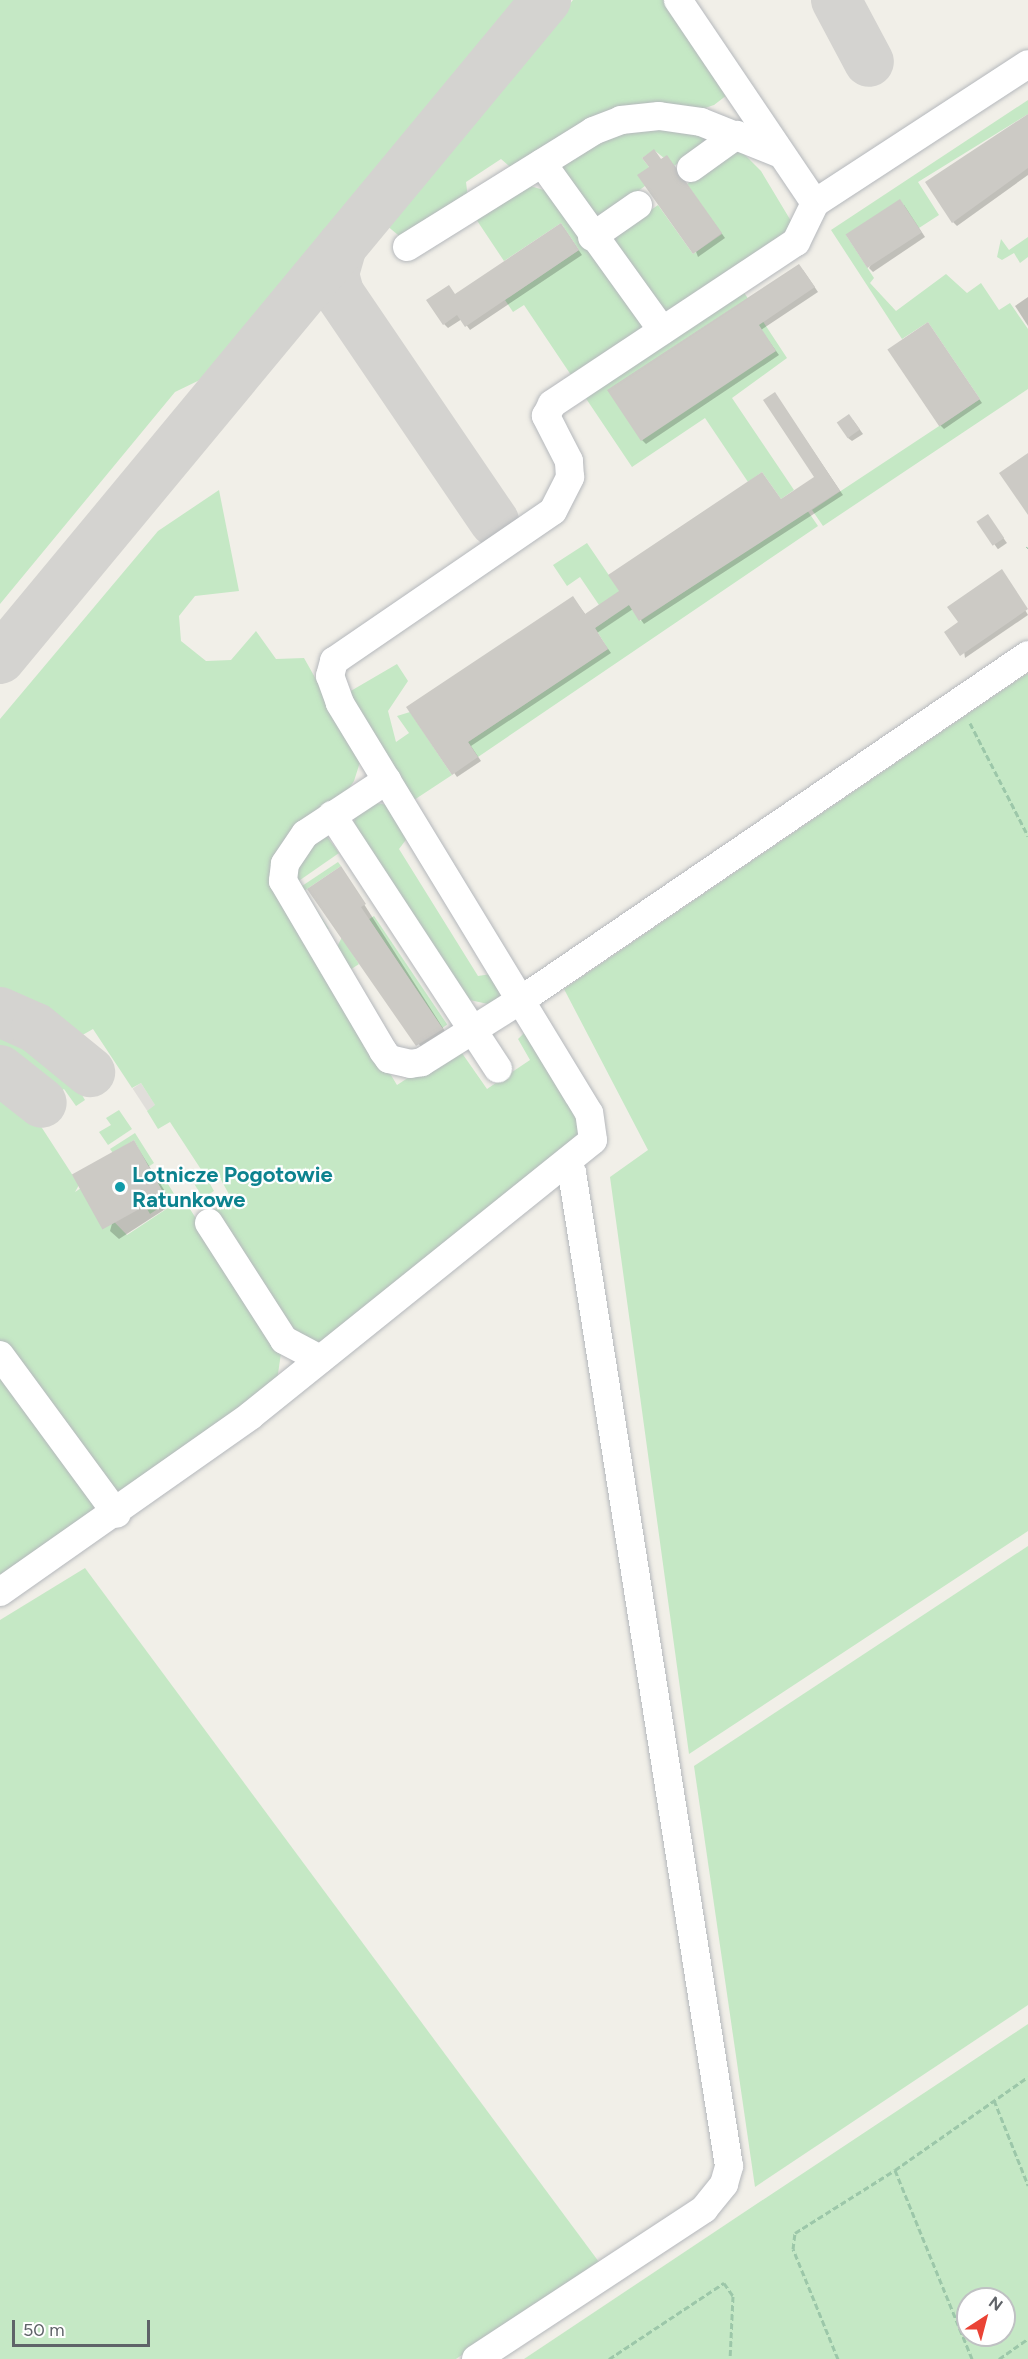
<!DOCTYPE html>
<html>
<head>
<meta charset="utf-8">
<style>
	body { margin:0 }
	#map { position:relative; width:1028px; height:2359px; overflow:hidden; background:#f1efe8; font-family:Figtree,sans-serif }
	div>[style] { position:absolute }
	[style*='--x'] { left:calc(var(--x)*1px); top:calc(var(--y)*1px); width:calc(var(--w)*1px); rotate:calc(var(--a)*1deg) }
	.industrial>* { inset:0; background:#e0deda; transform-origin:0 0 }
	.green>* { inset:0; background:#c5e8c5; transform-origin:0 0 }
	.shadow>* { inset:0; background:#0003; transform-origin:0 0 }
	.taxiway>* { height:50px; margin:-25px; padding:0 25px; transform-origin:25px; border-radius:25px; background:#d4d3d0 }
	.building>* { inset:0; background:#cccac5; transform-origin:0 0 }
	.path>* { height:3px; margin-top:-1.5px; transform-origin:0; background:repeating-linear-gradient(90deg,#9cc7a9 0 6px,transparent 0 9px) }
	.roads { filter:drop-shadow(0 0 2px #b5b8bc) drop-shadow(0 0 2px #b5b8bc) }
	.minor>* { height:28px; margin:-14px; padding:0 14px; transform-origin:14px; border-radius:14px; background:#fff }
	.dots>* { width:16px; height:16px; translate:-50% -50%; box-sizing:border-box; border:3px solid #fff; border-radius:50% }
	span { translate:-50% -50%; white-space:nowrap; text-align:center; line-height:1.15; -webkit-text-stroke:4.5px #fff; paint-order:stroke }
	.culture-label { font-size:22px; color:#0d838f; font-weight:700 }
	.left { translate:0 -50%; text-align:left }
	.north { position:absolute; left:956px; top:2287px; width:60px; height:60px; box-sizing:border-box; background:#fff; border:2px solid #bfc1c3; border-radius:50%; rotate:36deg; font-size:16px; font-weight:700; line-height:24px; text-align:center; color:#5f6368 }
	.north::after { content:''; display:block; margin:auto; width:21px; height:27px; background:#ea4335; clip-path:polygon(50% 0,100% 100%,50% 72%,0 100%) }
	.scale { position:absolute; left:12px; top:2320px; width:138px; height:27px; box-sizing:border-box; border:3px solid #5f6368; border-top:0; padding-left:8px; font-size:18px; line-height:21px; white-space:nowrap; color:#5f6368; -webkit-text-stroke:4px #fff; paint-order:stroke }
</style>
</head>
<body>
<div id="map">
	<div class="industrial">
		<div style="left:141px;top:1083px;width:27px;height:10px;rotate:57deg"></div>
	</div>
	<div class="green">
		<div style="clip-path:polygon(0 0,519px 0,208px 376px,175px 392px,0 604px)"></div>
		<div style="clip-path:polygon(573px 0,668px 0,727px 95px,714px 105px,515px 171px,501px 159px,466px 182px,468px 199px,403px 239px,386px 225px)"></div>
		<div style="clip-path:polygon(1028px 100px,1028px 114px,918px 182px,939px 215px,919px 228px,900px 200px,846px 235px,874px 278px,870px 283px,896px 311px,946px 274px,967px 293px,981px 283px,999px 310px,1010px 303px,1028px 329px,1028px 389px,823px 526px,812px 510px,980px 399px,928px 322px,902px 339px,831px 230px)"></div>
		<div style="clip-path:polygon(678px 127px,710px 140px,674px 166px,654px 150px,642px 158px,649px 167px,645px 186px,603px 216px,611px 251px,616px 235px,658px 205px,693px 254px,722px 234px,687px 184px,738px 148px,761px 171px,794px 226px,573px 378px,524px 305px,513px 312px,505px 300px,579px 250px,561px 223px,504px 261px,474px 216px,527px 185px,547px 191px,564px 162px,608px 134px)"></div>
		<div style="clip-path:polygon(1028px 237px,1028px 257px,1020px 263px,1014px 253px,1002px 260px,997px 257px,1001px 239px,1009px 250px)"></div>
		<div style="clip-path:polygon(741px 288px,787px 358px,732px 398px,794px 490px,781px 499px,762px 472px,748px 482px,705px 418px,632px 467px,585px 397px)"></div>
		<div style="clip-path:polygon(219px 490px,239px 591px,195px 596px,179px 616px,181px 641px,206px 661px,231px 660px,256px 631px,276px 659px,304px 658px,361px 759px,354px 781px,279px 892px,397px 1085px,457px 1046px,487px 1089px,530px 1060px,518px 1039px,525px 1032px,576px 1106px,580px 1133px,321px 1344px,298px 1340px,212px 1211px,231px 1198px,219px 1176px,209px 1182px,214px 1191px,203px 1198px,193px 1182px,204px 1174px,170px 1122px,158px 1129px,147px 1111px,155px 1105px,141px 1083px,132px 1088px,93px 1029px,79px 1037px,98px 1067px,74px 1082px,85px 1100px,76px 1106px,64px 1089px,31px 1111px,79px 1185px,75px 1192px,81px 1188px,127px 1235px,183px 1198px,281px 1353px,277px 1381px,123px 1500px,0 1347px,0 719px,158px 531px)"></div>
		<div style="clip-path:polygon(807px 510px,818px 526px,478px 757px,468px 742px,608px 649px,595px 628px,608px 619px,599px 605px,580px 577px,567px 586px,553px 565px,587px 543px,640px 621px)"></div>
		<div style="clip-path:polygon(397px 664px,408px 681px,388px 711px,396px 742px,409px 733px,397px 716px,410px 712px,452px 775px,414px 800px,349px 692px)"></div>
		<div style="clip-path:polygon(1028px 673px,1028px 1531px,689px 1754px,610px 1177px,648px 1150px,564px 989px)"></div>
		<div style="clip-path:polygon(377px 803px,387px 805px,408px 837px,399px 849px,478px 976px,491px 974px,503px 994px,499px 999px,488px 1004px,465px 999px,354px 824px,355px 816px)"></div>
		<div style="clip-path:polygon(326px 835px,339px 853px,290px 887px,291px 859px)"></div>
		<div style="clip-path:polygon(338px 862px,341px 866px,304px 891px,329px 929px,320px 927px,299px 894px,302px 886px)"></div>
		<div style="left:374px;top:916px;width:131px;height:6px;rotate:56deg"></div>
		<div style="clip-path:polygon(342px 937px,359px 964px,350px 970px,336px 949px)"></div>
		<div style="clip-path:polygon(119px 1110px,132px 1129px,108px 1145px,99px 1132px,111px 1125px,106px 1118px)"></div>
		<div style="clip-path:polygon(135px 1133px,154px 1163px,148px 1167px,134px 1140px,113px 1153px,110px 1149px)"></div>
		<div style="clip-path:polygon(163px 1176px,176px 1197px,150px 1214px,146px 1207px,165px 1195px,156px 1181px)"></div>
		<div style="clip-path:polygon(0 1362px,104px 1502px,0 1583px)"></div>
		<div style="clip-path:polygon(1028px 1546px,1028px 2005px,755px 2187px,694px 1766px)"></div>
		<div style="clip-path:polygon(85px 1568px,599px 2262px,456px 2359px,0 2359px,0 1620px)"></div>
		<div style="clip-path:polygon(evenodd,1028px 2024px,1028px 2359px,524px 2359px,746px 2211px,1028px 2024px,968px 2299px,1004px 2299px,1004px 2335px,968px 2335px,968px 2299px)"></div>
	</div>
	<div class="shadow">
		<div style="clip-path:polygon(1028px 116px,1028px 175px,957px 226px,953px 222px)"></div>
		<div style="clip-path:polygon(662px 160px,670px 161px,725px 238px,698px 257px)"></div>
		<div style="clip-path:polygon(904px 205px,925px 237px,873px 272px,869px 268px)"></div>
		<div style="clip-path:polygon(564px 228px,582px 255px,470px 330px,462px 319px,448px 328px,444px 324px,455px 295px)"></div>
		<div style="clip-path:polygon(803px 270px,818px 292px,761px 330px,779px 355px,646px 444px,642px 440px)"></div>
		<div style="clip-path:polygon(1028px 297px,1028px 326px,1015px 306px)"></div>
		<div style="clip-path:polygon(931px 328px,982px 403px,944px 429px,940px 425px)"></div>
		<div style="clip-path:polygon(775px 394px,843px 495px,644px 624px,633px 609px,597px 633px,611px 653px,471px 746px,481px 761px,457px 777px,408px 707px,573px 598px,586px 615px,621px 592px,762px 474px,781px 501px,816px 478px)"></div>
		<div style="clip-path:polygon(853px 420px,863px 434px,852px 441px,848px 438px)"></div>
		<div style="left:988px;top:516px;width:33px;height:11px;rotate:55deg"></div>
		<div style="clip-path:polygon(1005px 575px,1028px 615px,965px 658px,960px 623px)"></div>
		<div style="clip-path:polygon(341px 868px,450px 1039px,426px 1054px,309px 889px)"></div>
		<div style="clip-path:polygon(134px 1142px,173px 1204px,119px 1239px,110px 1231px)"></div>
	</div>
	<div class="taxiway">
		<div style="--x:836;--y:0;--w:70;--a:62"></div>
		<div style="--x:342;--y:246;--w:29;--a:106"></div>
		<div style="--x:334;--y:274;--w:20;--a:75"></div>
		<div style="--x:339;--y:293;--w:276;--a:55.8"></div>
		<div style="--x:0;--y:659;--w:856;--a:-50.36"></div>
		<div style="--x:0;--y:1012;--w:39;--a:24"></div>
		<div style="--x:36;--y:1028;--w:70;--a:39.2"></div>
		<div style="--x:0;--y:1070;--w:53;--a:38.2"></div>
	</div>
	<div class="building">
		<div style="clip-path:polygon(1028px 114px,1028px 168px,952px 223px,925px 182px)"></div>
		<div style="clip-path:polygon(654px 149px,661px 159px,667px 155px,722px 233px,693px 254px,637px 175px,649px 167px,642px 158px)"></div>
		<div style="left:900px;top:199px;width:40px;height:65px;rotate:57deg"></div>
		<div style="clip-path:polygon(561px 223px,579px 250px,465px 327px,457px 315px,443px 325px,426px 300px,449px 285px,455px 294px)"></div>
		<div style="clip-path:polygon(799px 264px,815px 287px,759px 325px,776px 351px,641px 441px,607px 390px)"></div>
		<div style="left:928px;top:322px;width:93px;height:49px;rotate:56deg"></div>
		<div style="clip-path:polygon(775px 392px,840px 491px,639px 621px,629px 605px,595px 628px,608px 649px,468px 742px,478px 757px,452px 775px,406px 707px,573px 596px,585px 614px,619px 591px,608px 575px,762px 472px,781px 499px,814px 477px,763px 400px)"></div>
		<div style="left:849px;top:414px;width:19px;height:15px;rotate:55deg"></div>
		<div style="clip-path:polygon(1028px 453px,1028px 515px,999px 473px)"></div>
		<div style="left:988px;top:514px;width:29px;height:14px;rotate:56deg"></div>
		<div style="clip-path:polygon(1002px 569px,1028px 609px,960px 656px,944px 632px,958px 622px,947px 607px)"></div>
		<div style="clip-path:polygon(341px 866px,366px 904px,361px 907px,443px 1029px,416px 1046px,307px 889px)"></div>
		<div style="left:134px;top:1140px;width:63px;height:71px;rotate:61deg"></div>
	</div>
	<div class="path">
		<div style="--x:1027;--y:548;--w:1;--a:-45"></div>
		<div style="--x:970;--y:723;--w:127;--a:62.8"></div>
		<div style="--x:994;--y:2100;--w:92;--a:68.2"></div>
		<div style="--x:895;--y:2170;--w:162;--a:-35"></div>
		<div style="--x:609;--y:2359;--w:138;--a:-33.5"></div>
		<div style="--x:724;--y:2283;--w:16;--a:55"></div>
		<div style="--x:733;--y:2296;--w:63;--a:92.7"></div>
		<div style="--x:838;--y:2359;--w:119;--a:-112.2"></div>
		<div style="--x:793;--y:2249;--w:16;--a:-83"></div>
		<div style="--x:795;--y:2233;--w:118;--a:-32.2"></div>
		<div style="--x:895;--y:2170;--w:204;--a:67.8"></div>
		<div style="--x:999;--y:2359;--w:35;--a:-35"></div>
	</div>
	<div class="roads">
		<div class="minor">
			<div style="--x:678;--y:0;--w:245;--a:56"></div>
			<div style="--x:542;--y:163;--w:206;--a:54.3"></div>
			<div style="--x:691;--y:168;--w:57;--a:-35.7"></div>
			<div style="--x:592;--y:237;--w:56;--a:-34.8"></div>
			<div style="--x:407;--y:247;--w:219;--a:-31.9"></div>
			<div style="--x:593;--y:131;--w:30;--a:-21"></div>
			<div style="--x:621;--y:120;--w:38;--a:-6"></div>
			<div style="--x:659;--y:116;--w:42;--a:8.1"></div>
			<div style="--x:701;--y:122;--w:86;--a:21.8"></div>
			<div style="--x:387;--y:780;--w:98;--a:146.6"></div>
			<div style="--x:305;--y:834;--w:36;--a:124"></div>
			<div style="--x:285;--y:864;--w:17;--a:97"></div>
			<div style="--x:283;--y:881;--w:197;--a:59.5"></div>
			<div style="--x:383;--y:1051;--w:10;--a:53"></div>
			<div style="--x:389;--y:1059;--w:22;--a:13"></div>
			<div style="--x:410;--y:1064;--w:12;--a:-9"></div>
			<div style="--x:422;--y:1062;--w:128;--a:-32.2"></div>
			<div style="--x:530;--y:994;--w:602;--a:-34.24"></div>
			<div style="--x:332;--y:815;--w:303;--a:56.8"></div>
			<div style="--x:209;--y:1223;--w:139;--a:57.3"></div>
			<div style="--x:284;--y:1340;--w:41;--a:27.8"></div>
			<div style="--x:0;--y:1355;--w:197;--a:53.7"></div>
			<div style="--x:0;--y:1592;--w:306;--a:-35.1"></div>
			<div style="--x:250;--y:1416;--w:440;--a:-38.8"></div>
			<div style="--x:593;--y:1140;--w:27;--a:-98"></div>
			<div style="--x:589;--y:1113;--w:480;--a:-121.3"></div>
			<div style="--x:340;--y:703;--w:29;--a:-110"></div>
			<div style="--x:330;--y:676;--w:16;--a:-75"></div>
			<div style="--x:334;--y:661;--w:265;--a:-34.4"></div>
			<div style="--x:553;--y:511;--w:38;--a:-63"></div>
			<div style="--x:570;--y:477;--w:16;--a:-94"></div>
			<div style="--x:569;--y:461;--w:51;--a:-117.1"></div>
			<div style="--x:546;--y:416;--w:13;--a:-63"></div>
			<div style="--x:552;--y:404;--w:293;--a:-33.6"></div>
			<div style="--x:796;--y:242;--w:43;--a:-64"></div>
			<div style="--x:815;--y:203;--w:254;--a:-33.1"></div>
			<div style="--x:476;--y:2359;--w:273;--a:-33.3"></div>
			<div style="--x:704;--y:2209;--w:32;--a:-51"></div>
			<div style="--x:724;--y:2184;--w:19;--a:-74"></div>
			<div style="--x:729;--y:2166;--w:1005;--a:-98.98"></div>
			<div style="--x:572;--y:1173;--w:11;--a:-124"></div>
		</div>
	</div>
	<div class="dots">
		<div style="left:120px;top:1187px;background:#0f9aa8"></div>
	</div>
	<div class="culture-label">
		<span class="left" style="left:132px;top:1187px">Lotnicze Pogotowie<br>Ratunkowe</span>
	</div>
	<div class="north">N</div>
	<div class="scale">50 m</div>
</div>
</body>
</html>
